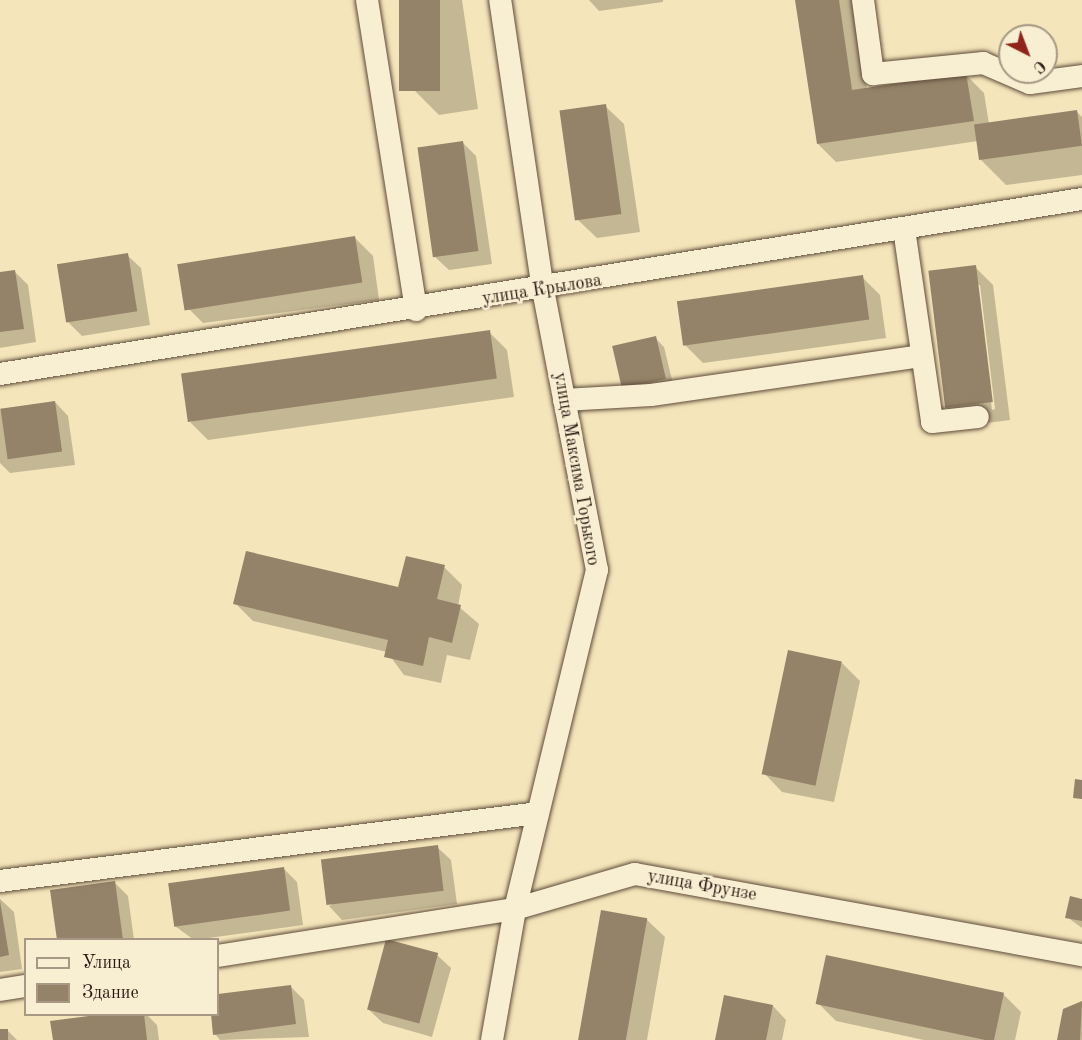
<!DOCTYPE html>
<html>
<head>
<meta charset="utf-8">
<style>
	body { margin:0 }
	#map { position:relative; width:1082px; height:1040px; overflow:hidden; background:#f5e5ba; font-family:"Old Standard TT",serif }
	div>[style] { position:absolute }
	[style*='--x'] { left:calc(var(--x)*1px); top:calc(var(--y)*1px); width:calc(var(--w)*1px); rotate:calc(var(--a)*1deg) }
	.shadow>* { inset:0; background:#0003 }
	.building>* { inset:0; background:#948368; transform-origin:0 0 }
	.roads { filter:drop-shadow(0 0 2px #5d4b3a) drop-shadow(0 0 2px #5d4b3a) }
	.minor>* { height:22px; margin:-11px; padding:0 11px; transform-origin:11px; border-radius:11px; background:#f8eed2 }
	span { translate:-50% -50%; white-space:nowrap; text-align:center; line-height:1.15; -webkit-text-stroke:5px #f8eed2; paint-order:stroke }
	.street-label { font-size:18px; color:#2a1810 }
	.legend { position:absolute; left:24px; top:938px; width:195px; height:78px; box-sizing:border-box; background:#f8eed2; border:2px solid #a69884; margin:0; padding:8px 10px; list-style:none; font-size:18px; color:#2a1810 }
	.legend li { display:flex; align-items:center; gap:12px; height:30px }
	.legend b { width:30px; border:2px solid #a69884 }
	.north { position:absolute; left:998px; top:24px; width:60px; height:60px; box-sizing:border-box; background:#f8eed2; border:2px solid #a69884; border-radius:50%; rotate:138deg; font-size:16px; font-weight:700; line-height:24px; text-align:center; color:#2a1810 }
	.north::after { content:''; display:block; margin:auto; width:21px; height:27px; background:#8f2418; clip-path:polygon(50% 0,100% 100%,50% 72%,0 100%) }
</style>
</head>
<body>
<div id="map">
	<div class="shadow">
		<div style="clip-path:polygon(400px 0,462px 0,478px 109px,439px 115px,413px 89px)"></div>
		<div style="clip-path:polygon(589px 0,663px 0,663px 2px,599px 11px)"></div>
		<div style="clip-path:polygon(797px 0,853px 0,867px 89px,966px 75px,984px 93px,989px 124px,1077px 112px,1082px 117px,1082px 175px,1006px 185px,980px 159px,978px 141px,836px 162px,818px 144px)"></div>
		<div style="clip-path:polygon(605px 106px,624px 124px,640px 232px,597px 238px,578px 220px)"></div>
		<div style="clip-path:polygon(463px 143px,476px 156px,492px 264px,449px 270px,435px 257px)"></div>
		<div style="clip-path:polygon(355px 238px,373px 256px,379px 300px,203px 323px,185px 305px)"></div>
		<div style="clip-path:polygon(127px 255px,141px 268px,150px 325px,82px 336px,68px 322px)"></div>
		<div style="clip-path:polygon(evenodd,975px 267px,993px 285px,1010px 420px,964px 426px,946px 407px,975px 267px,977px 285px,980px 285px,995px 409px,992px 410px,977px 285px)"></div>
		<div style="clip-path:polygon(14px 271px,28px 285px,36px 342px,0 348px,0 273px)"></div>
		<div style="clip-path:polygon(862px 277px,880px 295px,886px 338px,703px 363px,685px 345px)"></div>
		<div style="clip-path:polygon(489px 332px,507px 350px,514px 397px,208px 440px,190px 422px)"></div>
		<div style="clip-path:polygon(655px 338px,664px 347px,674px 388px,632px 398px)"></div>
		<div style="clip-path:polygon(55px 402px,68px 416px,75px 465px,10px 473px,0 463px,0 409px)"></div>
		<div style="clip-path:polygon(444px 567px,462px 585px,458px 606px,479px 624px,470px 660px,447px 655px,441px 683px,404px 675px,387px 652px,253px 621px,235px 603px,399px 589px)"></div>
		<div style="clip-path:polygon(842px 663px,860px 681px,834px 802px,782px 792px,764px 773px)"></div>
		<div style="clip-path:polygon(437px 847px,451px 860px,457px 904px,342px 920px,329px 906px)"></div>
		<div style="clip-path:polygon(284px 869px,297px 882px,303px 925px,194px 940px,175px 926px)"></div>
		<div style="clip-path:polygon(114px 882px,128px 896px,134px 940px,58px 940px)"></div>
		<div style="clip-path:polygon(0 899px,14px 912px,22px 969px,0 972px)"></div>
		<div style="clip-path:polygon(1082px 901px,1082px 928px,1067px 917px)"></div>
		<div style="clip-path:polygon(646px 919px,665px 937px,647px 1040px,580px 1040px)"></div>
		<div style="clip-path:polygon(437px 955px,451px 968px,432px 1037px,383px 1023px,369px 1010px)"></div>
		<div style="clip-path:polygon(290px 986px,304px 1000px,309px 1037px,220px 1040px,215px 1034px,218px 996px)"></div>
		<div style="clip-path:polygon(1003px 994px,1021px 1012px,1015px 1040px,924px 1040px,836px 1021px,818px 1003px)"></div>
		<div style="clip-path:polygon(1082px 1003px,1082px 1040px,1058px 1040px,1065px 1010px)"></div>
		<div style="clip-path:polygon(773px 1006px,786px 1020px,782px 1040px,716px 1040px)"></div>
		<div style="clip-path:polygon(115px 1014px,146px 1014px,157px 1025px,159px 1040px,54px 1040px)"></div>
		<div style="clip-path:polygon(7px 1030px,17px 1040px,0 1040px,0 1031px)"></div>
	</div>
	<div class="building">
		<div style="left:399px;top:0;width:41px;height:91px"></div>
		<div style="clip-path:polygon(795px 0,839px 0,852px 90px,966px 73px,974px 121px,817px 144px)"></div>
		<div style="left:606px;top:104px;width:111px;height:47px;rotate:82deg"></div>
		<div style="left:1077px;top:110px;width:36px;height:104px;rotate:82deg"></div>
		<div style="left:463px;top:141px;width:111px;height:46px;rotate:82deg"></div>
		<div style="left:355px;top:236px;width:47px;height:180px;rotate:81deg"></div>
		<div style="left:128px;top:253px;width:59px;height:72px;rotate:81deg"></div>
		<div style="left:976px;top:265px;width:138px;height:48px;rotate:83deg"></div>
		<div style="clip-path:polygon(15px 270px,24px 329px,0 332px,0 272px)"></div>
		<div style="left:863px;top:275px;width:45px;height:188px;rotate:82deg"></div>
		<div style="left:490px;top:330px;width:49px;height:312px;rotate:82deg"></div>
		<div style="left:656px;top:336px;width:44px;height:45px;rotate:77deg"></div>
		<div style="left:55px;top:401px;width:51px;height:55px;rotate:82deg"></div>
		<div style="clip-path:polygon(246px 551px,398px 587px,406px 556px,445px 565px,437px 599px,461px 605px,452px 643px,429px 637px,423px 666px,384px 657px,388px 640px,233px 604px)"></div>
		<div style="left:788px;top:650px;width:55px;height:127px;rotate:12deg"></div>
		<div style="clip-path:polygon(1075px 779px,1082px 780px,1082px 799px,1073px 798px)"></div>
		<div style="left:438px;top:845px;width:46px;height:118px;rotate:83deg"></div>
		<div style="left:284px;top:867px;width:44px;height:117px;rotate:82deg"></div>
		<div style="clip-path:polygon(115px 881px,123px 940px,57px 940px,50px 890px)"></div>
		<div style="clip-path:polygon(1070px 896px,1082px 899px,1082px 921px,1065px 918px)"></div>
		<div style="clip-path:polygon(0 901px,9px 955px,0 957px)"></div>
		<div style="left:601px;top:910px;width:47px;height:132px;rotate:10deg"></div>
		<div style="left:386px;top:939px;width:54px;height:73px;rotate:15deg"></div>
		<div style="left:826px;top:955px;width:182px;height:50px;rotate:12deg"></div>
		<div style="clip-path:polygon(291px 985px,296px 1024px,213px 1035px,211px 1014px,218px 1014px,218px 994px)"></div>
		<div style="clip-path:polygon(724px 995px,773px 1005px,766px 1040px,715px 1040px)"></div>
		<div style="clip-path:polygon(1082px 1001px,1080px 1040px,1057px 1040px,1063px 1009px)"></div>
		<div style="clip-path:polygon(104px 1014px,144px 1014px,147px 1040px,53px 1040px,50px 1021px)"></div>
		<div style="left:0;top:1029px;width:8px;height:11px"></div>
	</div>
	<div class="roads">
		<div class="minor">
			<div style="--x:367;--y:0;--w:314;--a:81"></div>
			<div style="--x:863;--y:0;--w:75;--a:82.3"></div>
			<div style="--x:873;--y:74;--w:111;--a:-5.7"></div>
			<div style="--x:983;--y:63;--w:51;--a:23.1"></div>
			<div style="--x:1030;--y:83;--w:52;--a:-7.7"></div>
			<div style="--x:904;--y:229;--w:195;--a:81.7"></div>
			<div style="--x:932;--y:422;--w:46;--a:-6.2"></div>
			<div style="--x:0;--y:374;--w:1096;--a:-9.19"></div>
			<div style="--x:564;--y:400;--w:87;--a:-3.3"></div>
			<div style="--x:651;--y:395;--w:274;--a:-8.2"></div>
			<div style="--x:0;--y:881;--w:542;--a:-7.2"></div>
			<div style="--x:218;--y:956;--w:301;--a:-9"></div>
			<div style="--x:515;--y:909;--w:125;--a:-16.3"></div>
			<div style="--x:635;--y:874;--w:454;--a:10.3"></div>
			<div style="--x:0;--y:990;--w:26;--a:-9"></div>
			<div style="--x:492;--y:1040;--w:133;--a:-80"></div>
			<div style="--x:515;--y:909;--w:349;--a:-76.4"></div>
			<div style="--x:597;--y:570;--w:285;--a:-100.9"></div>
			<div style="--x:543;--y:290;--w:293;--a:-98.4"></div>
		</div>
	</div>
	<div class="street-label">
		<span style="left:542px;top:290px;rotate:-9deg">улица Крылова</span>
		<span style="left:576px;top:469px;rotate:80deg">улица Максима Горького</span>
		<span style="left:702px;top:886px;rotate:10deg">улица Фрунзе</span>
	</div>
	<ul class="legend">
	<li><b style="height:8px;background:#f8eed2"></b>Улица</li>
	<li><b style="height:16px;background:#948368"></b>Здание</li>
	</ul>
	<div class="north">С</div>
</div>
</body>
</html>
